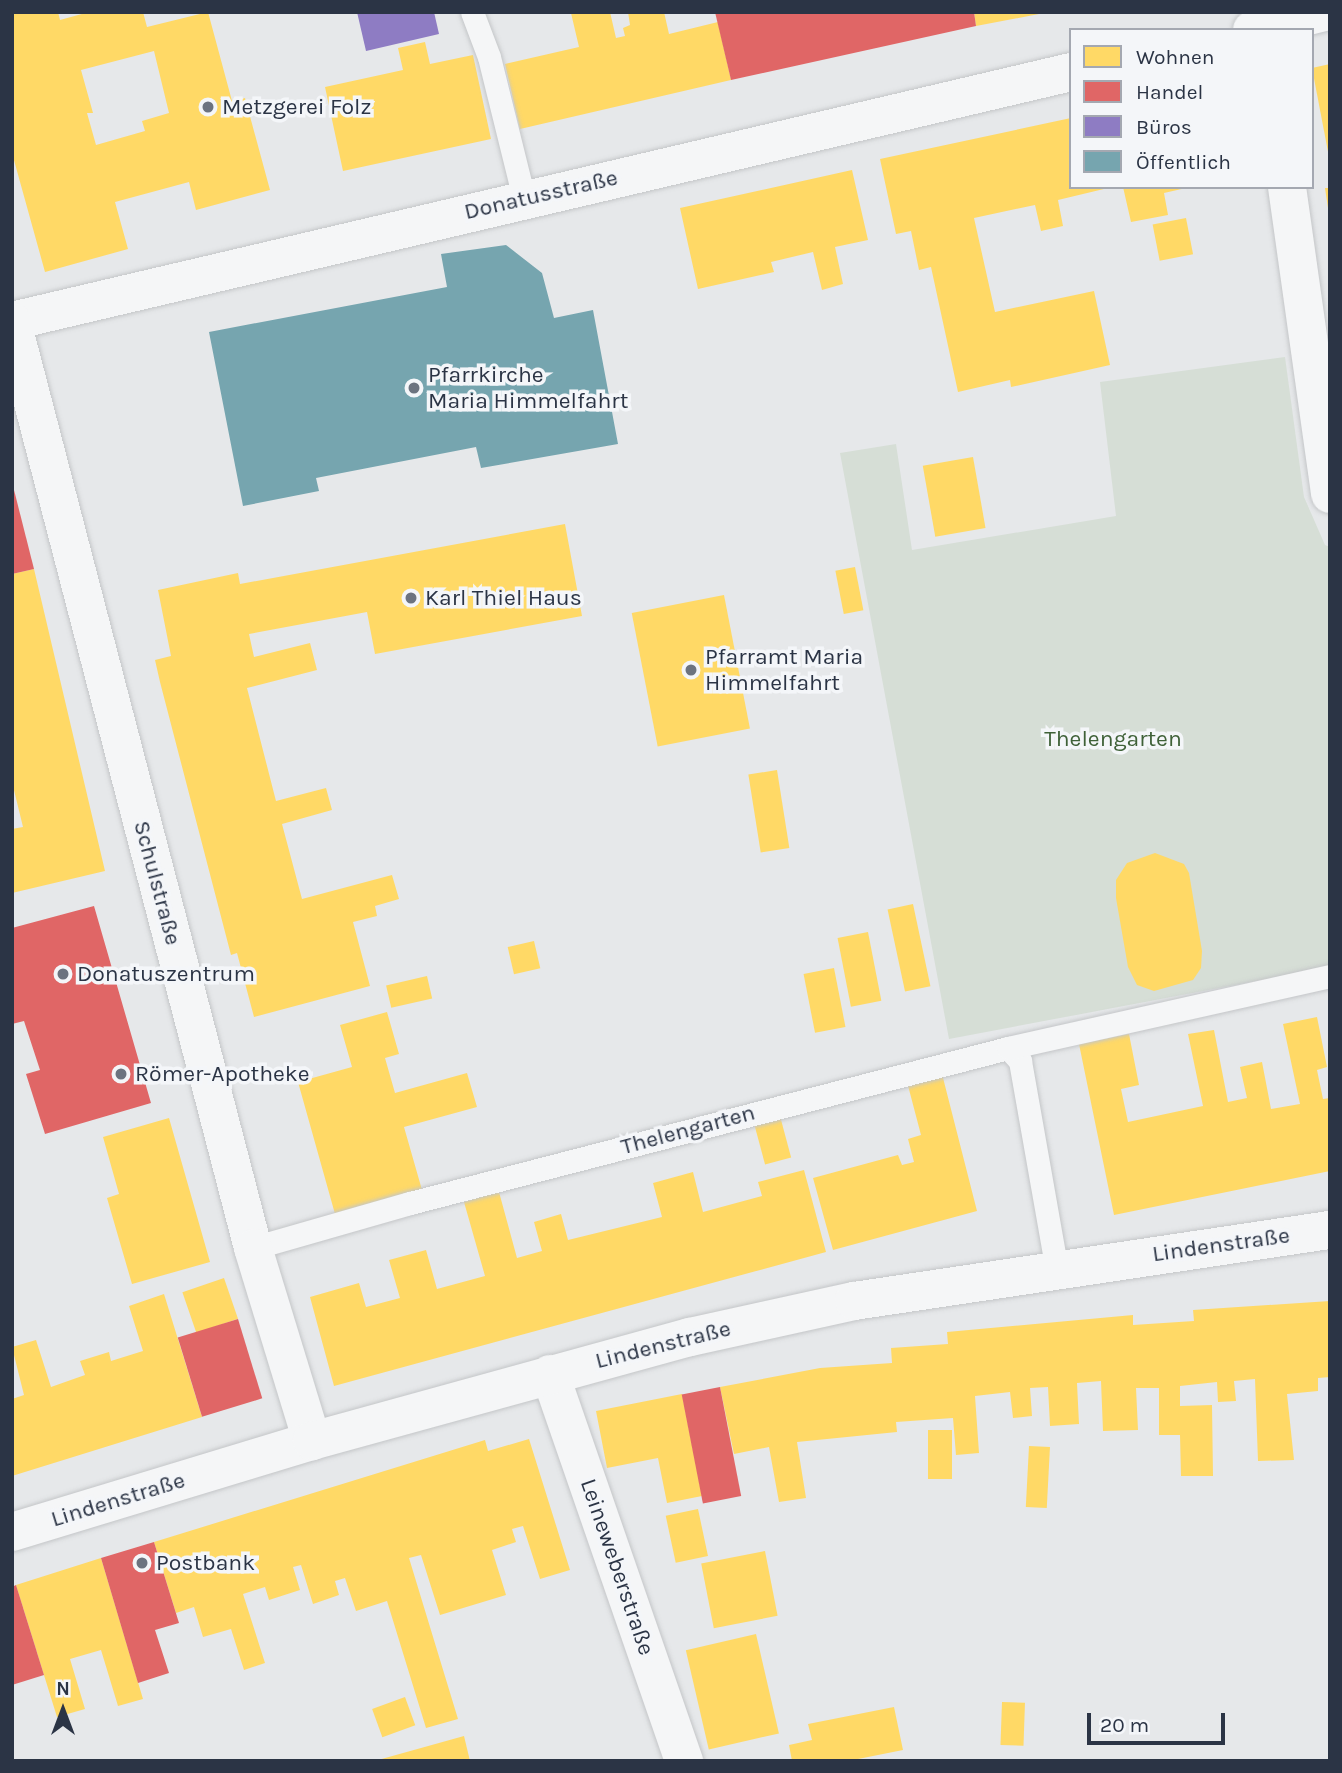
<!DOCTYPE html>
<html>
<head>
<meta charset="utf-8">
<style>
	body { margin:0 }
	#map { position:relative; width:1342px; height:1773px; overflow:hidden; background:#e6e8ea; font-family:Karla,sans-serif }
	div>[style] { position:absolute }
	[style*='--x'] { left:calc(var(--x)*1px); top:calc(var(--y)*1px); width:calc(var(--w)*1px); rotate:calc(var(--a)*1deg) }
	.green>* { inset:0; background:#d6ded6 }
	.homes>* { inset:0; background:#ffd966; transform-origin:0 0 }
	.shops>* { inset:0; background:#e06666; transform-origin:0 0 }
	.offices>* { inset:0; background:#8e7cc3 }
	.public>* { inset:0; background:#76a5af }
	.roads { filter:drop-shadow(0 0 2px #c4c6c8) drop-shadow(0 0 2px #c4c6c8) }
	.service>* { height:23px; margin:-11.5px; padding:0 11.5px; transform-origin:11.5px; border-radius:11.5px; background:#f5f6f7 }
	.minor>* { height:38px; margin:-19px; padding:0 19px; transform-origin:19px; border-radius:19px; background:#f5f6f7 }
	.tertiary>* { height:38px; margin:-19px; padding:0 19px; transform-origin:19px; border-radius:19px; background:#f5f6f7 }
	.dots>* { width:19px; height:19px; translate:-50% -50%; box-sizing:border-box; border:4px solid #f4f6f9; border-radius:50% }
	span { translate:-50% -50%; white-space:nowrap; text-align:center; line-height:1.15; -webkit-text-stroke:7px #f4f6f9; paint-order:stroke }
	.poi-label { font-size:23px; color:#2b3445 }
	.left { translate:0 -50%; text-align:left }
	.street-label { font-size:23px; color:#2b3445 }
	.park-label { font-size:23px; color:#3f6138 }
	.frame { position:absolute; inset:0; border:14px solid #2b3445; pointer-events:none }
	.legend { position:absolute; left:1069px; top:28px; width:245px; height:161px; box-sizing:border-box; background:#f4f6f9; border:2px solid #a4a8b1; margin:0; padding:9px 12px; list-style:none; font-size:21px; color:#2b3445 }
	.legend li { display:flex; align-items:center; gap:14px; height:35px }
	.legend b { width:35px; border:2px solid #a4a8b1 }
	.north { position:absolute; left:28px; top:1675px; width:70px; height:70px; -webkit-text-stroke:5px #f4f6f9; paint-order:stroke; rotate:0deg; font-size:19px; font-weight:700; line-height:28px; text-align:center; color:#2b3445 }
	.north::after { content:''; display:block; margin:auto; width:24px; height:32px; background:#2b3445; clip-path:polygon(50% 0,100% 100%,50% 72%,0 100%) }
	.scale { position:absolute; left:1087px; top:1713px; width:138px; height:32px; box-sizing:border-box; border:4px solid #2b3445; border-top:0; padding-left:9px; font-size:21px; line-height:24px; white-space:nowrap; color:#2b3445; -webkit-text-stroke:5px #f4f6f9; paint-order:stroke }
</style>
</head>
<body>
<div id="map">
	<div class="green">
		<div style="clip-path:polygon(1285px 357px,1304px 497px,1325px 545px,1330px 547px,1330px 967px,949px 1039px,840px 453px,896px 444px,912px 550px,1116px 516px,1100px 382px)"></div>
	</div>
	<div class="homes">
		<div style="clip-path:polygon(evenodd,12px 12px,58px 12px,60px 20px,89px 12px,143px 12px,147px 27px,208px 12px,232px 101px,245px 98px,270px 190px,196px 210px,189px 182px,115px 202px,128px 249px,45px 272px,12px 153px,12px 12px,154px 51px,169px 113px,142px 121px,145px 131px,96px 145px,87px 113px,93px 113px,81px 70px,154px 51px)"></div>
		<div style="clip-path:polygon(610px 12px,616px 38px,625px 36px,623px 28px,630px 25px,628px 12px,664px 12px,669px 34px,718px 22px,731px 80px,520px 129px,505px 64px,579px 47px,571px 13px)"></div>
		<div style="clip-path:polygon(974px 12px,1039px 12px,1039px 14px,976px 26px)"></div>
		<div style="clip-path:polygon(425px 42px,430px 64px,473px 55px,491px 139px,343px 171px,325px 87px,403px 70px,398px 48px)"></div>
		<div style="clip-path:polygon(1330px 64px,1330px 157px,1329px 157px,1312px 68px)"></div>
		<div style="clip-path:polygon(1071px 118px,1071px 187px,1108px 188px,1058px 200px,1063px 226px,1041px 231px,1035px 205px,974px 218px,995px 312px,1094px 291px,1110px 365px,1011px 387px,1010px 380px,958px 392px,931px 267px,919px 270px,911px 231px,896px 234px,880px 159px)"></div>
		<div style="clip-path:polygon(852px 170px,868px 240px,835px 247px,843px 284px,822px 290px,813px 252px,771px 262px,774px 272px,698px 289px,680px 208px)"></div>
		<div style="clip-path:polygon(1123px 187px,1186px 187px,1186px 188px,1164px 193px,1168px 215px,1131px 222px)"></div>
		<div style="clip-path:polygon(1325px 188px,1330px 188px,1330px 208px,1328px 208px)"></div>
		<div style="left:1186px;top:218px;width:37px;height:34px;rotate:79deg"></div>
		<div style="left:973px;top:457px;width:72px;height:51px;rotate:80deg"></div>
		<div style="clip-path:polygon(565px 524px,582px 616px,375px 654px,367px 612px,249px 634px,254px 657px,310px 643px,317px 670px,247px 688px,276px 801px,326px 788px,332px 810px,282px 824px,302px 899px,392px 875px,399px 899px,375px 906px,377px 916px,353px 922px,370px 986px,254px 1017px,237px 953px,231px 955px,160px 682px,155px 660px,171px 656px,158px 590px,238px 573px,240px 584px)"></div>
		<div style="left:855px;top:567px;width:44px;height:20px;rotate:79deg"></div>
		<div style="clip-path:polygon(34px 569px,105px 871px,12px 893px,12px 829px,23px 827px,12px 782px,12px 574px)"></div>
		<div style="left:724px;top:595px;width:136px;height:94px;rotate:79deg"></div>
		<div style="left:777px;top:770px;width:79px;height:29px;rotate:81deg"></div>
		<div style="clip-path:polygon(1155px 853px,1184px 864px,1189px 873px,1202px 951px,1201px 968px,1193px 980px,1154px 991px,1137px 985px,1128px 967px,1116px 898px,1116px 880px,1127px 863px)"></div>
		<div style="left:913px;top:904px;width:84px;height:26px;rotate:78deg"></div>
		<div style="left:868px;top:932px;width:70px;height:31px;rotate:79deg"></div>
		<div style="left:534px;top:941px;width:28px;height:27px;rotate:77deg"></div>
		<div style="left:834px;top:968px;width:60px;height:31px;rotate:79deg"></div>
		<div style="left:427px;top:976px;width:23px;height:42px;rotate:77deg"></div>
		<div style="clip-path:polygon(387px 1012px,399px 1054px,385px 1058px,395px 1093px,467px 1073px,477px 1107px,404px 1127px,422px 1190px,335px 1214px,298px 1082px,352px 1067px,340px 1025px)"></div>
		<div style="clip-path:polygon(1317px 1017px,1327px 1067px,1317px 1070px,1323px 1099px,1330px 1098px,1330px 1171px,1114px 1215px,1079px 1044px,1129px 1034px,1139px 1085px,1121px 1089px,1128px 1122px,1203px 1106px,1188px 1034px,1214px 1030px,1228px 1102px,1247px 1098px,1240px 1067px,1262px 1062px,1271px 1109px,1300px 1104px,1283px 1024px)"></div>
		<div style="clip-path:polygon(941px 1070px,977px 1211px,833px 1250px,813px 1178px,898px 1155px,902px 1165px,914px 1162px,908px 1139px,921px 1135px,906px 1078px)"></div>
		<div style="left:780px;top:1116px;width:43px;height:27px;rotate:75deg"></div>
		<div style="clip-path:polygon(169px 1118px,210px 1262px,132px 1284px,107px 1198px,119px 1194px,103px 1137px)"></div>
		<div style="clip-path:polygon(804px 1170px,826px 1252px,334px 1386px,310px 1297px,359px 1283px,366px 1307px,400px 1298px,389px 1260px,426px 1250px,437px 1289px,485px 1276px,464px 1202px,499px 1192px,517px 1258px,542px 1251px,534px 1222px,561px 1214px,568px 1240px,662px 1217px,653px 1183px,693px 1172px,703px 1212px,762px 1196px,758px 1182px)"></div>
		<div style="left:224px;top:1278px;width:43px;height:44px;rotate:71deg"></div>
		<div style="clip-path:polygon(164px 1294px,202px 1417px,12px 1476px,12px 1399px,24px 1395px,12px 1347px,36px 1340px,51px 1387px,85px 1375px,80px 1361px,109px 1352px,111px 1361px,143px 1351px,129px 1306px)"></div>
		<div style="clip-path:polygon(1330px 1301px,1330px 1377px,1318px 1378px,1318px 1391px,1287px 1394px,1294px 1460px,1258px 1461px,1255px 1379px,1234px 1381px,1236px 1401px,1218px 1402px,1217px 1382px,1180px 1386px,1180px 1406px,1212px 1405px,1213px 1476px,1181px 1476px,1180px 1435px,1159px 1435px,1159px 1388px,1136px 1388px,1138px 1430px,1103px 1431px,1101px 1381px,1077px 1383px,1079px 1424px,1050px 1426px,1048px 1387px,1030px 1388px,1032px 1416px,1013px 1418px,1010px 1392px,975px 1396px,979px 1453px,956px 1455px,953px 1418px,896px 1422px,897px 1432px,797px 1442px,806px 1498px,779px 1502px,769px 1447px,734px 1454px,720px 1387px,820px 1368px,892px 1363px,891px 1348px,948px 1344px,947px 1332px,1133px 1315px,1133px 1325px,1194px 1321px,1193px 1310px)"></div>
		<div style="clip-path:polygon(682px 1394px,702px 1496px,667px 1503px,658px 1458px,607px 1468px,596px 1411px)"></div>
		<div style="left:928px;top:1430px;width:24px;height:49px"></div>
		<div style="clip-path:polygon(529px 1439px,570px 1570px,540px 1579px,523px 1526px,512px 1529px,516px 1542px,492px 1550px,506px 1595px,440px 1615px,421px 1555px,409px 1558px,458px 1719px,426px 1728px,387px 1601px,356px 1611px,345px 1578px,335px 1581px,339px 1595px,313px 1604px,301px 1565px,293px 1567px,300px 1590px,269px 1600px,265px 1587px,243px 1594px,265px 1663px,244px 1670px,231px 1629px,203px 1637px,194px 1607px,176px 1613px,154px 1542px,485px 1440px,488px 1451px)"></div>
		<div style="left:1029px;top:1446px;width:21px;height:61px;rotate:3deg"></div>
		<div style="left:698px;top:1509px;width:48px;height:33px;rotate:78deg"></div>
		<div style="left:765px;top:1551px;width:66px;height:65px;rotate:79deg"></div>
		<div style="clip-path:polygon(101px 1558px,143px 1699px,118px 1706px,101px 1650px,70px 1659px,85px 1709px,57px 1717px,16px 1585px)"></div>
		<div style="left:756px;top:1634px;width:102px;height:72px;rotate:77deg"></div>
		<div style="left:405px;top:1697px;width:30px;height:35px;rotate:70deg"></div>
		<div style="left:1002px;top:1702px;width:23px;height:43px;rotate:2deg"></div>
		<div style="clip-path:polygon(894px 1707px,903px 1750px,848px 1761px,792px 1761px,789px 1745px,812px 1740px,808px 1724px)"></div>
		<div style="clip-path:polygon(464px 1736px,470px 1761px,378px 1761px,378px 1760px)"></div>
	</div>
	<div class="shops">
		<div style="clip-path:polygon(715px 12px,974px 12px,976px 26px,731px 80px)"></div>
		<div style="clip-path:polygon(12px 482px,34px 569px,12px 574px)"></div>
		<div style="clip-path:polygon(94px 906px,151px 1103px,45px 1134px,26px 1074px,40px 1070px,24px 1021px,12px 1024px,12px 928px)"></div>
		<div style="left:238px;top:1319px;width:83px;height:63px;rotate:73deg"></div>
		<div style="left:720px;top:1387px;width:111px;height:39px;rotate:79deg"></div>
		<div style="clip-path:polygon(154px 1542px,179px 1623px,155px 1630px,169px 1673px,138px 1683px,101px 1558px)"></div>
		<div style="clip-path:polygon(16px 1585px,44px 1675px,12px 1685px,12px 1587px)"></div>
	</div>
	<div class="offices">
		<div style="clip-path:polygon(357px 12px,434px 12px,439px 34px,366px 51px)"></div>
	</div>
	<div class="public">
		<div style="clip-path:polygon(506px 245px,542px 273px,554px 318px,593px 310px,618px 444px,481px 468px,476px 447px,316px 478px,319px 491px,243px 506px,209px 332px,447px 287px,441px 254px)"></div>
	</div>
	<div class="roads">
		<div class="service">
			<div style="--x:472;--y:12;--w:48;--a:69.3"></div>
			<div style="--x:489;--y:57;--w:145;--a:76.1"></div>
			<div style="--x:1008;--y:1048;--w:18;--a:47"></div>
			<div style="--x:1020;--y:1061;--w:212;--a:80"></div>
			<div style="--x:253;--y:1248;--w:163;--a:-16"></div>
			<div style="--x:410;--y:1203;--w:618;--a:-14.53"></div>
			<div style="--x:1008;--y:1048;--w:330;--a:-12.6"></div>
		</div>
		<div class="minor">
			<div style="--x:1252;--y:30;--w:75;--a:-13.9"></div>
			<div style="--x:1287;--y:187;--w:310;--a:82"></div>
			<div style="--x:12;--y:321;--w:1088;--a:-13.23"></div>
			<div style="--x:12;--y:322;--w:957;--a:75.41"></div>
			<div style="--x:253;--y:1248;--w:202;--a:73"></div>
			<div style="--x:550;--y:1374;--w:410;--a:70.9"></div>
		</div>
		<div class="tertiary">
			<div style="--x:12;--y:1532;--w:313;--a:-16.9"></div>
			<div style="--x:312;--y:1441;--w:392;--a:-15.4"></div>
			<div style="--x:690;--y:1337;--w:168;--a:-12.4"></div>
			<div style="--x:854;--y:1301;--w:481;--a:-8.5"></div>
		</div>
	</div>
	<div class="dots">
		<div style="left:208px;top:107px;background:#6c737f"></div>
		<div style="left:414px;top:388px;background:#6c737f"></div>
		<div style="left:411px;top:598px;background:#6c737f"></div>
		<div style="left:691px;top:670px;background:#6c737f"></div>
		<div style="left:63px;top:974px;background:#6c737f"></div>
		<div style="left:121px;top:1074px;background:#6c737f"></div>
		<div style="left:142px;top:1563px;background:#6c737f"></div>
	</div>
	<div class="poi-label">
		<span class="left" style="left:222px;top:107px">Metzgerei Folz</span>
		<span class="left" style="left:428px;top:388px">Pfarrkirche<br>Maria Himmelfahrt</span>
		<span class="left" style="left:425px;top:598px">Karl Thiel Haus</span>
		<span class="left" style="left:705px;top:670px">Pfarramt Maria<br>Himmelfahrt</span>
		<span class="left" style="left:77px;top:974px">Donatuszentrum</span>
		<span class="left" style="left:135px;top:1074px">Römer-Apotheke</span>
		<span class="left" style="left:156px;top:1563px">Postbank</span>
	</div>
	<div class="street-label">
		<span style="left:541px;top:195px;rotate:-13deg">Donatusstraße</span>
		<span style="left:157px;top:883px;rotate:75deg">Schulstraße</span>
		<span style="left:688px;top:1130px;rotate:-15deg">Thelengarten</span>
		<span style="left:1221px;top:1245px;rotate:-8deg">Lindenstraße</span>
		<span style="left:663px;top:1345px;rotate:-14deg">Lindenstraße</span>
		<span style="left:118px;top:1500px;rotate:-17deg">Lindenstraße</span>
		<span style="left:617px;top:1567px;rotate:71deg">Leineweberstraße</span>
	</div>
	<div class="park-label">
		<span style="left:1113px;top:739px">Thelengarten</span>
	</div>
	<div class="frame"></div>
	<ul class="legend">
	<li><b style="height:19px;background:#ffd966"></b>Wohnen</li>
	<li><b style="height:19px;background:#e06666"></b>Handel</li>
	<li><b style="height:19px;background:#8e7cc3"></b>Büros</li>
	<li><b style="height:19px;background:#76a5af"></b>Öffentlich</li>
	</ul>
	<div class="north">N</div>
	<div class="scale">20 m</div>
</div>
</body>
</html>
